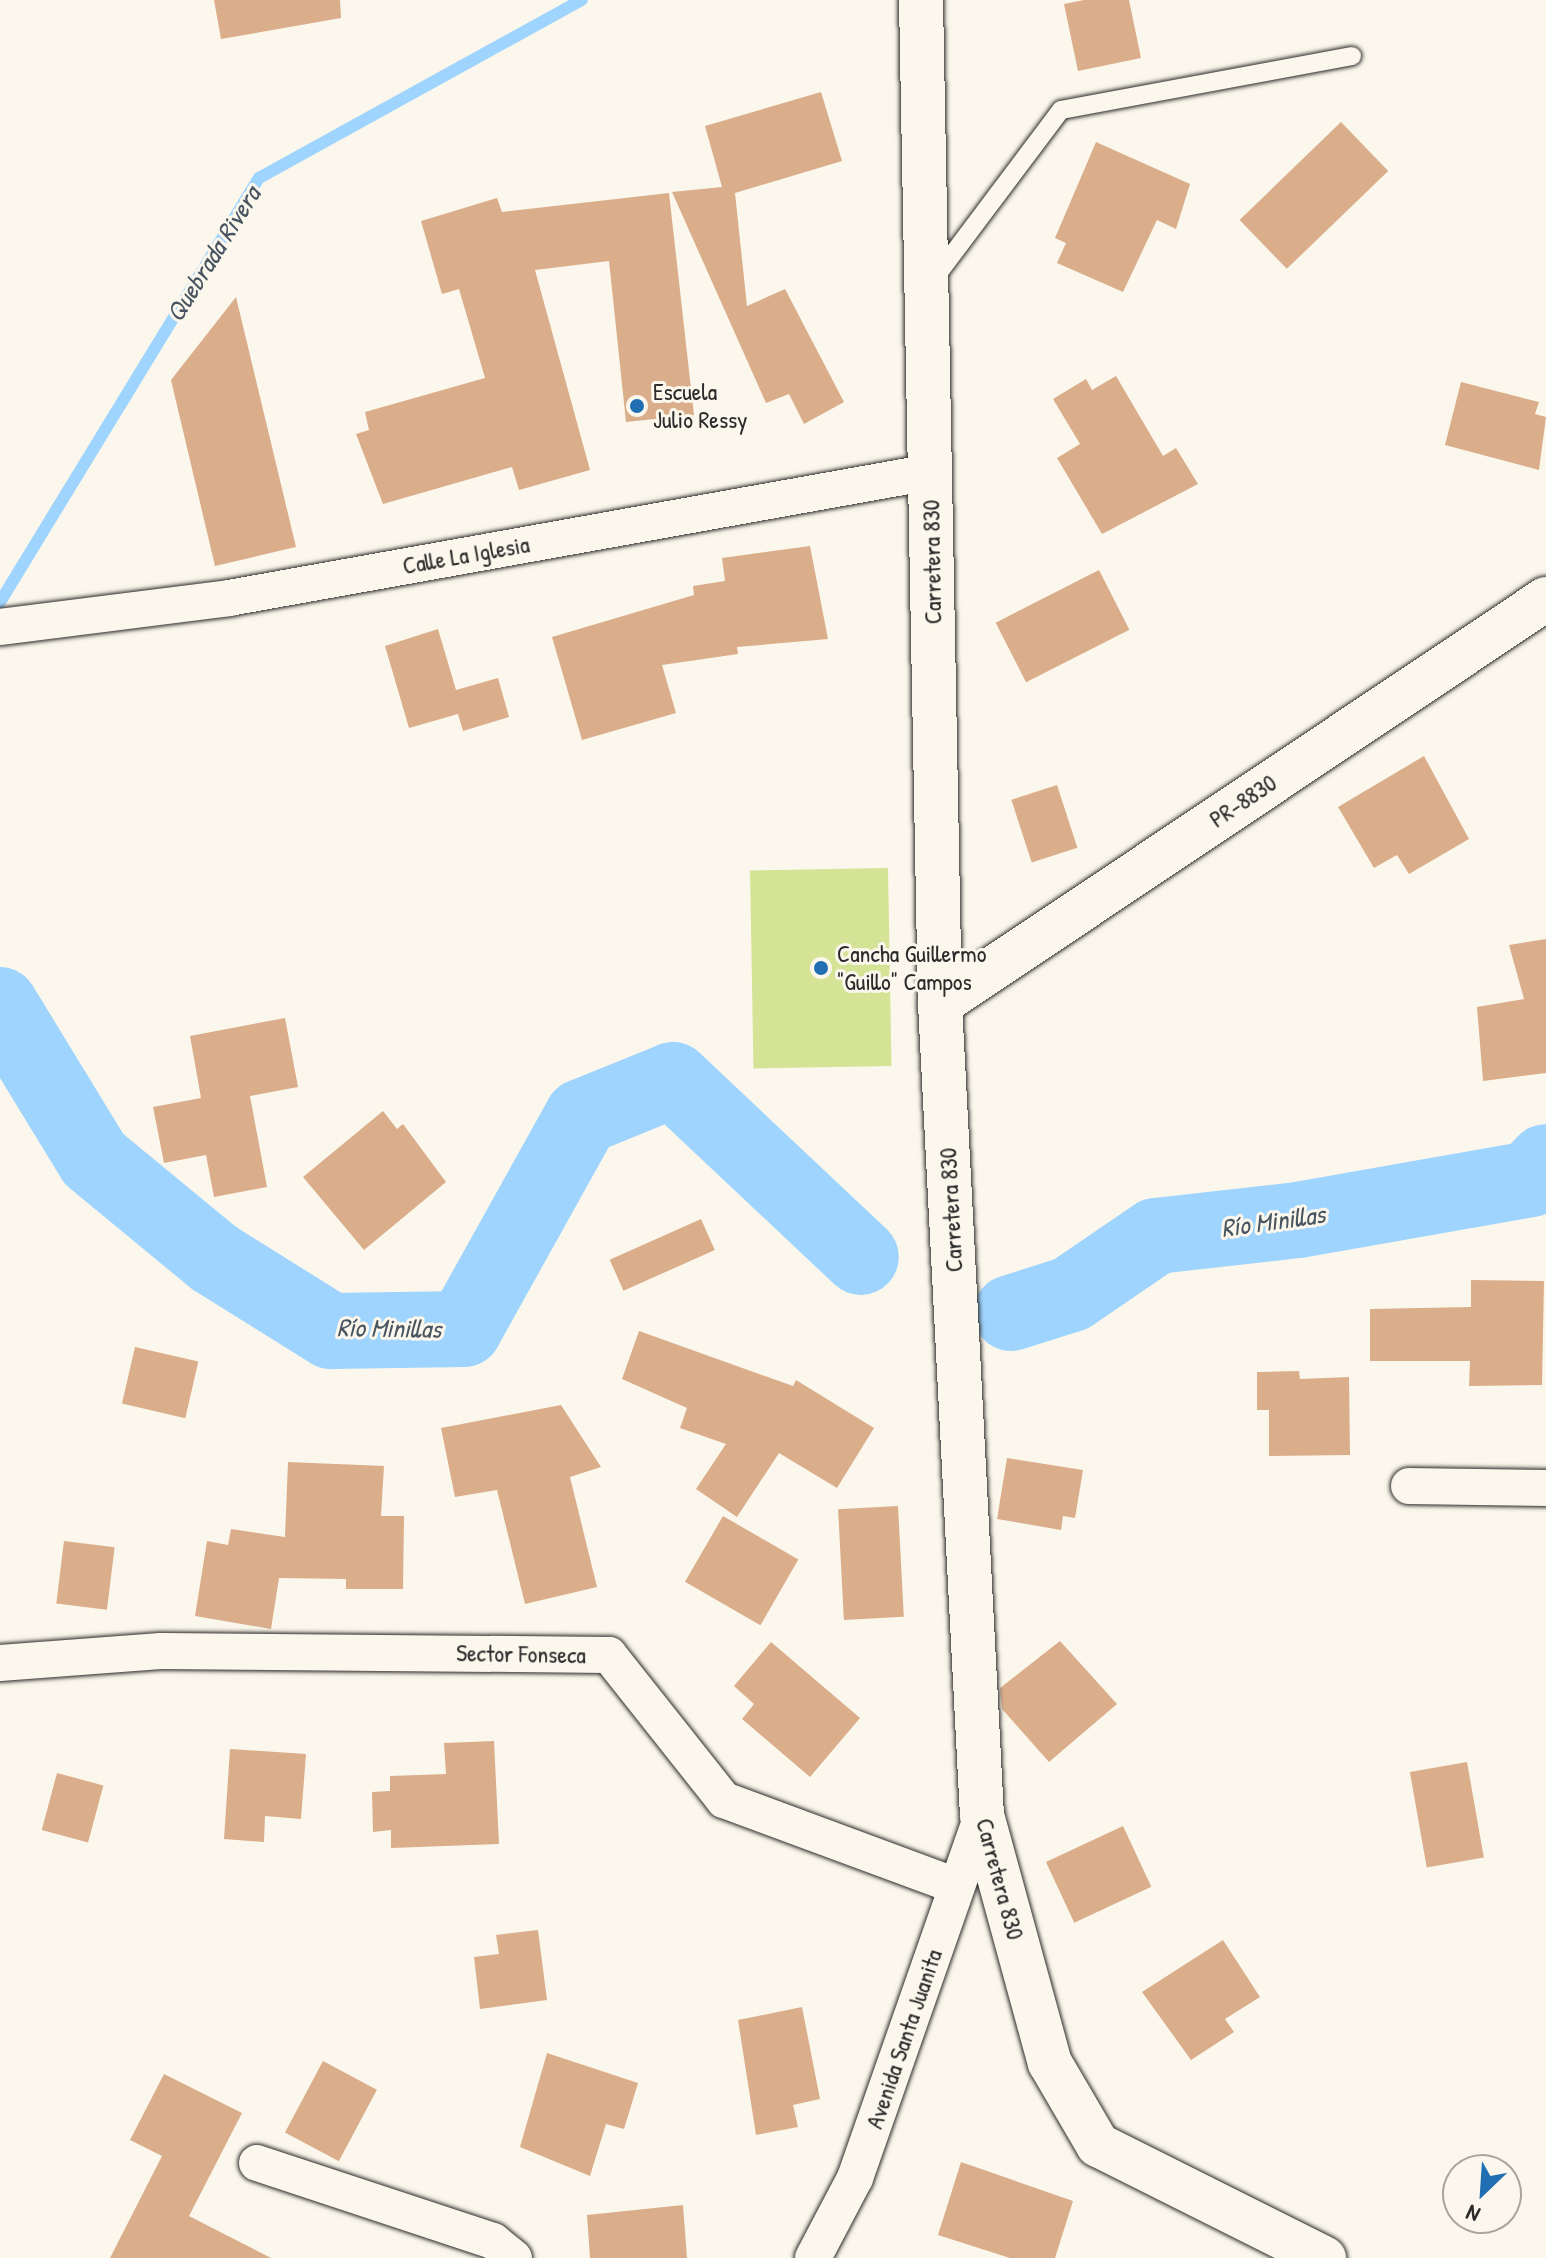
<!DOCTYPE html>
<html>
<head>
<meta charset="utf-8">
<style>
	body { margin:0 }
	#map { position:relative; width:1546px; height:2258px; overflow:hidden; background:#fbf7ec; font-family:"Patrick Hand",sans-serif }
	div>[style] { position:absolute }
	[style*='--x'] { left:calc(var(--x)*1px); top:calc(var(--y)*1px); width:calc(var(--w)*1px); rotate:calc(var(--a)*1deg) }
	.green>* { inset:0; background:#d5e396; transform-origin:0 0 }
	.stream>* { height:12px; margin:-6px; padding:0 6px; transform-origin:6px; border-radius:6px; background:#9ed4fd }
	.river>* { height:76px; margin:-38px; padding:0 38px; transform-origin:38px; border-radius:38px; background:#9ed4fd }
	.building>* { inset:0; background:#daae8b; transform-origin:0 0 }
	.roads { filter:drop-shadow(0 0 2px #2b2b2b) drop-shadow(0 0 2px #2b2b2b) }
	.service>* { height:18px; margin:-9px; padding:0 9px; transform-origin:9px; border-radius:9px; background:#fbf7ec }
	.minor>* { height:36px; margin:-18px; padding:0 18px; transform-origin:18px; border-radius:18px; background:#fbf7ec }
	.tertiary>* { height:44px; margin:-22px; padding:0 22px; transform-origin:22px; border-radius:22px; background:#fbf7ec }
	.dots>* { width:22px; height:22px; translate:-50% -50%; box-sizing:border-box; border:4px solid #fbf7ec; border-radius:50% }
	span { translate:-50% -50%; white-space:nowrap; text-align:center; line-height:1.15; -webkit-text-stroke:6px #fbf7ec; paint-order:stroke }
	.poi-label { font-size:24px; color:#2b2b2b }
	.left { translate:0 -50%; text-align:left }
	.street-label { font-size:24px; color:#2b2b2b }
	.water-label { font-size:26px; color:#485560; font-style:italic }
	.north { position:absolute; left:1442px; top:2154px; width:80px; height:80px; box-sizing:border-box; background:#fbf7ec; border:2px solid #a8a59f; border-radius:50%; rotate:205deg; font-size:22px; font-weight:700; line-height:32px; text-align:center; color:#2b2b2b }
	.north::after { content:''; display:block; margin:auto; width:28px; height:36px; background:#1f6fb2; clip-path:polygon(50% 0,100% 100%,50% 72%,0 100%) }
</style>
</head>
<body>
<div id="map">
	<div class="green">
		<div style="left:888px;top:868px;width:198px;height:138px;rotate:89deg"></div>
	</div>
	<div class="stream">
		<div style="--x:0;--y:602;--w:497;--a:-58.6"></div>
		<div style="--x:259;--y:178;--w:369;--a:-28.9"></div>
	</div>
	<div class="river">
		<div style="--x:0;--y:1005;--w:180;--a:58.6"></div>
		<div style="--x:94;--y:1159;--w:156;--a:39.5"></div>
		<div style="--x:214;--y:1258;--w:138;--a:32"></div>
		<div style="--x:331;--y:1331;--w:133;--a:-0.9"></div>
		<div style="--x:464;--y:1329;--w:243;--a:-60.9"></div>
		<div style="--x:582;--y:1117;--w:98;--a:-22.1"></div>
		<div style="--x:673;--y:1080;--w:258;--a:43.3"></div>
		<div style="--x:1011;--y:1313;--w:63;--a:-17.6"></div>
		<div style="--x:1071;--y:1294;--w:103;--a:-34.3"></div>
		<div style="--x:1156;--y:1236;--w:143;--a:-6.4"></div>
		<div style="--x:1298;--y:1220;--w:236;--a:-10"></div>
		<div style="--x:1530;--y:1179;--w:23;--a:-47"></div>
	</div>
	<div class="building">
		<div style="clip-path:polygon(214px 0,340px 0,341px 18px,221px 39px)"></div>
		<div style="clip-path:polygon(1084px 0,1129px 0,1141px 58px,1078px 71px,1064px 4px)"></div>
		<div style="clip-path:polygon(821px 92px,842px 161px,735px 193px,747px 306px,785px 289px,844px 402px,804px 424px,789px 394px,766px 403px,672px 192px,722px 187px,705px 126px)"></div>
		<div style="left:1341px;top:122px;width:68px;height:141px;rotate:46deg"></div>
		<div style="clip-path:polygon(1096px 142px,1190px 184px,1176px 229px,1157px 220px,1123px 292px,1057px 263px,1066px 243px,1055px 238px)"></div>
		<div style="clip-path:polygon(669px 193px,694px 415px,626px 422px,609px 261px,535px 270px,590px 470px,519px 490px,512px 467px,383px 504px,356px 434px,369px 430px,365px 412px,485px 378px,459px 289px,442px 294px,421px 221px,497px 198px,502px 212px)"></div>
		<div style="clip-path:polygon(236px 297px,296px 547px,215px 566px,171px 380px)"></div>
		<div style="clip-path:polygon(1116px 376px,1163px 456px,1176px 448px,1198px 484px,1102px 534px,1057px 458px,1080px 444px,1053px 399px,1086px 379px,1092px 390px)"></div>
		<div style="clip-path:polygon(1461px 382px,1539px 402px,1535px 414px,1546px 417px,1539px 470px,1445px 445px)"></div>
		<div style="clip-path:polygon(810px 546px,828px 639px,737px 647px,738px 654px,662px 665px,676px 713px,582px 740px,552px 637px,694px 595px,693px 586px,725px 581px,722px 558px)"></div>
		<div style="left:1099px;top:570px;width:67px;height:116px;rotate:63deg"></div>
		<div style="clip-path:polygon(438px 629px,456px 690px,498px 678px,509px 717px,463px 731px,458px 714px,409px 728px,385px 646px)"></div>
		<div style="clip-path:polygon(1424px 756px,1469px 839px,1409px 874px,1397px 855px,1374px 868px,1338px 807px)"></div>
		<div style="left:1057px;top:785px;width:66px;height:48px;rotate:72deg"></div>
		<div style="clip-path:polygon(1546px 939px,1546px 1073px,1483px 1081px,1477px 1007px,1524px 999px,1509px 945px)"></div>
		<div style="clip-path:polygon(285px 1018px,298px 1087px,250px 1096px,267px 1187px,214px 1197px,206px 1155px,164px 1163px,153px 1107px,201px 1098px,190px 1036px)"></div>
		<div style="clip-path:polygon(383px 1111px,397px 1129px,403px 1124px,446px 1182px,364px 1250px,303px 1177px)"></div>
		<div style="left:701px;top:1219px;width:34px;height:100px;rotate:66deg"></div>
		<div style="clip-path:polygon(1471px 1280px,1544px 1281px,1542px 1385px,1469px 1386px,1470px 1361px,1370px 1361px,1370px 1309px,1471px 1307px)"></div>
		<div style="clip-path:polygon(639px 1331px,793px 1386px,796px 1380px,874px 1428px,837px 1488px,779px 1453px,737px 1517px,696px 1489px,726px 1444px,680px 1428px,687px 1408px,622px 1379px)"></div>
		<div style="left:135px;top:1347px;width:65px;height:58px;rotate:13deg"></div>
		<div style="clip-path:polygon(1299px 1371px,1300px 1379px,1349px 1377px,1350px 1455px,1269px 1456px,1269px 1410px,1257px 1410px,1257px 1372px)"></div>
		<div style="clip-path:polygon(561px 1405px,601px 1467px,570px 1477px,597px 1587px,525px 1604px,497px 1490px,455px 1497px,441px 1428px)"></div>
		<div style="clip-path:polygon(1007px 1458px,1083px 1470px,1075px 1518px,1063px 1516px,1061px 1530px,997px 1519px)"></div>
		<div style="clip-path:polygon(288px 1462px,384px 1466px,381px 1516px,404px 1516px,403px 1589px,346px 1589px,346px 1579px,279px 1578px,271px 1629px,195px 1616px,207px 1541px,228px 1545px,231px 1529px,285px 1537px)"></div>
		<div style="left:898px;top:1506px;width:111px;height:60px;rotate:87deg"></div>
		<div style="left:723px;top:1516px;width:87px;height:76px;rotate:30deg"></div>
		<div style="left:64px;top:1541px;width:51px;height:63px;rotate:7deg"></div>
		<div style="clip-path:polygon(1060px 1641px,1117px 1704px,1049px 1762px,1002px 1709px,1000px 1688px)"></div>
		<div style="clip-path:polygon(771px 1642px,860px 1718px,810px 1777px,742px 1719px,754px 1704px,734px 1686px)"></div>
		<div style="clip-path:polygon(494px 1741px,499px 1844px,391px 1848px,391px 1830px,373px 1832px,372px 1792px,390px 1791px,390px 1776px,446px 1774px,444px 1743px)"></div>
		<div style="clip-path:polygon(230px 1749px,306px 1754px,301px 1819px,265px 1816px,264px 1842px,224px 1839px)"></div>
		<div style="left:1467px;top:1762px;width:97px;height:58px;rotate:80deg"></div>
		<div style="left:57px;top:1773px;width:48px;height:59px;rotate:15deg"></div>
		<div style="left:1123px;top:1826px;width:67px;height:85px;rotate:65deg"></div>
		<div style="clip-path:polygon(538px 1930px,547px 2000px,480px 2009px,474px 1957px,499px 1954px,496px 1935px)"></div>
		<div style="clip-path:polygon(1223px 1940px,1260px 1997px,1225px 2019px,1234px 2032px,1191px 2060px,1142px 1992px)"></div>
		<div style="clip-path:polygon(802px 2007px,820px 2099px,793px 2105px,798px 2127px,756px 2135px,738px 2020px)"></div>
		<div style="clip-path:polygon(547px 2053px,638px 2083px,624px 2129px,606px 2124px,590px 2176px,520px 2147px)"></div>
		<div style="left:323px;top:2061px;width:61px;height:81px;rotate:28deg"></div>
		<div style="clip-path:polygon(164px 2074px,242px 2113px,189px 2216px,271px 2258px,110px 2258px,162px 2156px,130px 2140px)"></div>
		<div style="clip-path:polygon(961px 2162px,1073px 2201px,1055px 2258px,1010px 2258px,938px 2235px)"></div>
		<div style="clip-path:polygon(683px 2205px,687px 2258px,590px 2258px,587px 2215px)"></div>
	</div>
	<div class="roads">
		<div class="service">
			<div style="--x:934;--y:279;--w:211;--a:-53.1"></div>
			<div style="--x:1061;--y:110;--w:296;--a:-10.5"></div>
		</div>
		<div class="minor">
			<div style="--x:0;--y:627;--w:231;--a:-7.2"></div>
			<div style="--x:229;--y:598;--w:713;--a:-10.18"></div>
			<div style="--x:1409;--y:1486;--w:137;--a:0.8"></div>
			<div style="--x:0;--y:1663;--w:161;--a:-4.3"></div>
			<div style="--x:161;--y:1651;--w:448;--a:0.5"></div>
			<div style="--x:609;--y:1655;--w:185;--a:51.6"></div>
			<div style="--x:724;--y:1800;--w:248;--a:20.3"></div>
			<div style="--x:257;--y:2163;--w:249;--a:18.3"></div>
			<div style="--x:493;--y:2241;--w:27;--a:39"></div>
			<div style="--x:813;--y:2258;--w:90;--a:-62.3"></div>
			<div style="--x:855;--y:2178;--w:385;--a:-70.7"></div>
		</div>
		<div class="tertiary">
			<div style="--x:921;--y:0;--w:1004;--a:88.92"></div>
			<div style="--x:940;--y:1004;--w:812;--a:87.04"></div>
			<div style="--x:982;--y:1815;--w:257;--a:74.7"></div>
			<div style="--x:1050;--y:2063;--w:95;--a:59.7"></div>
			<div style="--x:1098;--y:2145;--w:253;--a:26.6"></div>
			<div style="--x:940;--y:1004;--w:729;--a:-33.76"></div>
		</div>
	</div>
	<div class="dots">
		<div style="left:637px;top:406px;background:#1f6fb2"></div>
		<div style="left:821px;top:968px;background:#1f6fb2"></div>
	</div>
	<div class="poi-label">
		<span class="left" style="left:653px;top:406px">Escuela<br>Julio Ressy</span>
		<span class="left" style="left:837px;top:968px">Cancha Guillermo<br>"Guillo" Campos</span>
	</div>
	<div class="street-label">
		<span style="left:466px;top:555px;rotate:-10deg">Calle La Iglesia</span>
		<span style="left:932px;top:562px;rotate:-91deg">Carretera 830</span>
		<span style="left:1243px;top:801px;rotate:-34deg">PR-8830</span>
		<span style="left:951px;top:1210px;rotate:-93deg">Carretera 830</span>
		<span style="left:521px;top:1654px;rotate:1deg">Sector Fonseca</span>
		<span style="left:1000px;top:1879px;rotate:75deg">Carretera 830</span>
		<span style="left:904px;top:2039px;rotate:-71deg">Avenida Santa Juanita</span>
	</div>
	<div class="water-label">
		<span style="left:213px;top:254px;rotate:-58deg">Quebrada Rivera</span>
		<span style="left:1273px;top:1221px;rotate:-8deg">Río Minillas</span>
		<span style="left:389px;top:1328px;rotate:1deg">Río Minillas</span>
	</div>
	<div class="north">N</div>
</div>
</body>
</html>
